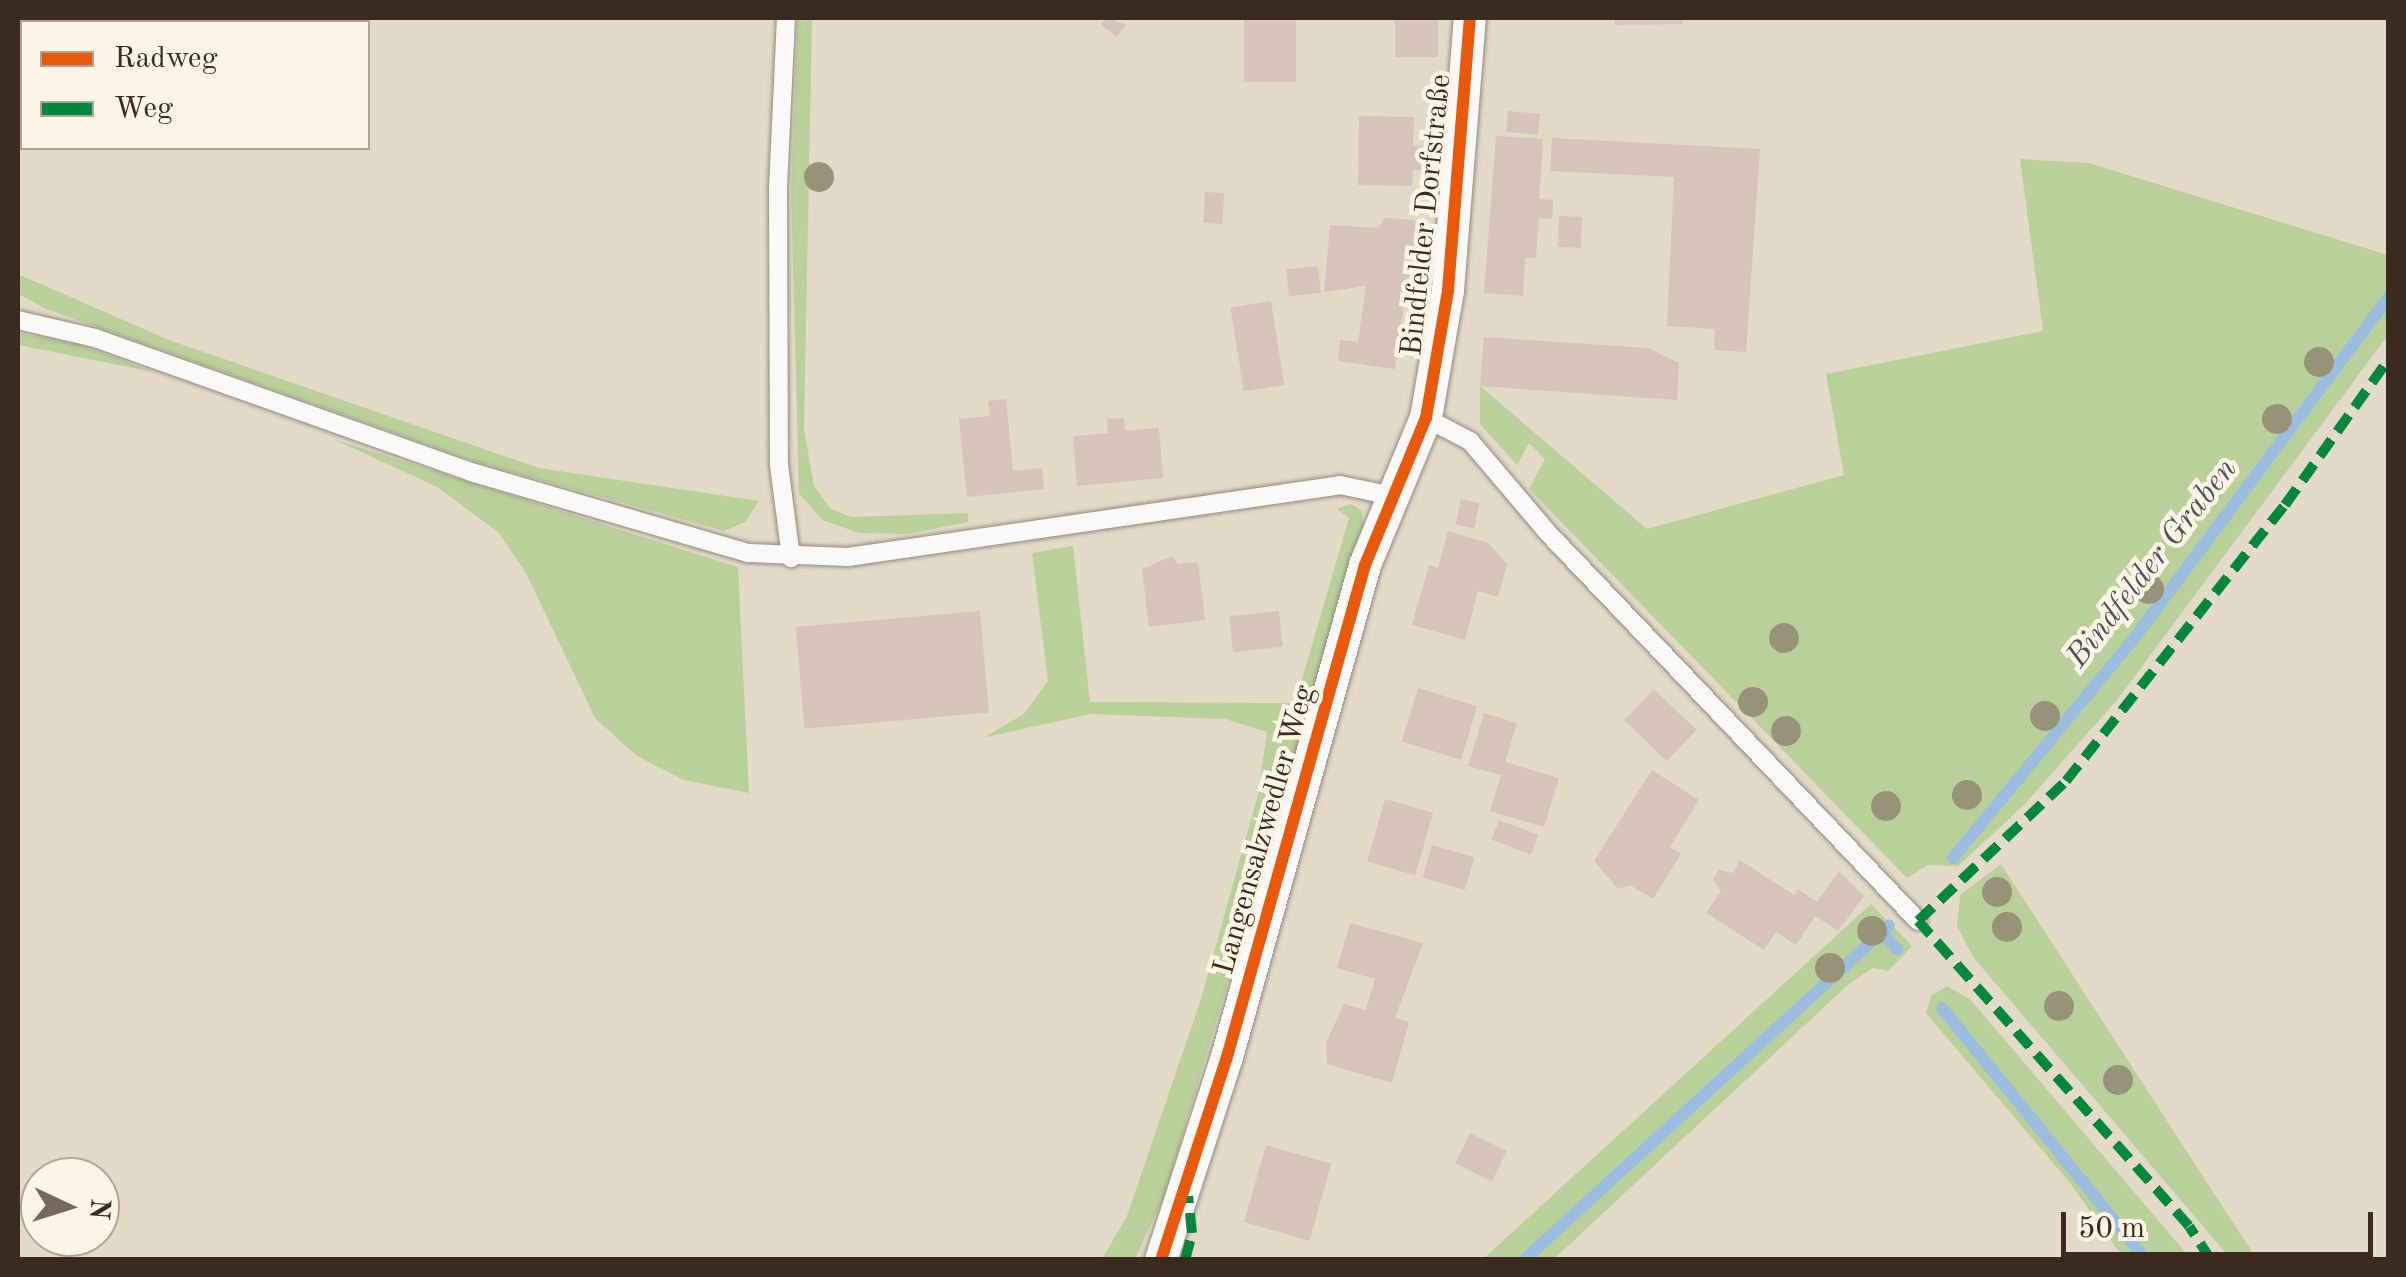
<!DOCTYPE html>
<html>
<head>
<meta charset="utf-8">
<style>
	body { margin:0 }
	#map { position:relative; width:2406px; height:1277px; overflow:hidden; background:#e4dac8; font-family:"Old Standard TT",serif }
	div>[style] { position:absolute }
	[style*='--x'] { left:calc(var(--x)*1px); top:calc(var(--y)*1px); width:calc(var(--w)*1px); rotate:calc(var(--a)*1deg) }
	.green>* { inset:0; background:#bad09b }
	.stream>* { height:12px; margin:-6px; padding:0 6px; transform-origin:6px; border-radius:6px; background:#9bbddf }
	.building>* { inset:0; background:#d6c3b9; transform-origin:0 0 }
	.roads { filter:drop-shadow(0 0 2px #90897d) drop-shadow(0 0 2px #90897d) }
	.service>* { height:18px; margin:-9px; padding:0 9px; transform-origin:9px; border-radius:9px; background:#fbf9f7 }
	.minor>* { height:32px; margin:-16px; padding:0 16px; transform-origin:16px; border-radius:16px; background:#fbf9f7 }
	.quiet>* { height:10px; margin-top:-5px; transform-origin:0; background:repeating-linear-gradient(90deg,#00873e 0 20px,transparent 0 30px) }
	.cycleway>* { height:12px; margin:-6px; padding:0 6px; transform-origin:6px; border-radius:6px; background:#e8590c }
	.trees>* { width:30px; height:30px; margin:-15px; border-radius:50%; background:#969379 }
	span { translate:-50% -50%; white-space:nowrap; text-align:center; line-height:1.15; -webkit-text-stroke:9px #fcf5e5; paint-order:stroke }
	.street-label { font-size:30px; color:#3b2a1e }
	.water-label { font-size:32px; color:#4e525b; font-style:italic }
	.frame { position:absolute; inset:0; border:20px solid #3b2a1e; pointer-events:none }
	.legend { position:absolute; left:20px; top:20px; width:350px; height:130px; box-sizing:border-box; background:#fcf5e5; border:2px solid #afa495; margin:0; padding:12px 18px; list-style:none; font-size:30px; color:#3b2a1e }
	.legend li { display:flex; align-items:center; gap:20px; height:50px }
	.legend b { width:50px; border:2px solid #afa495 }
	.north { position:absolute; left:20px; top:1157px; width:100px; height:100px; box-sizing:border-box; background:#fcf5e5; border:2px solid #afa495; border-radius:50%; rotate:94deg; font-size:28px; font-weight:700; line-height:40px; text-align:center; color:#3b2a1e }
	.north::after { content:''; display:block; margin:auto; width:35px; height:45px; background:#76685a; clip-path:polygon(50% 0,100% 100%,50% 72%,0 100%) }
	.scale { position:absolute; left:2061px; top:1212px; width:312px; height:45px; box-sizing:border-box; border:5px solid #3b2a1e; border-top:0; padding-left:12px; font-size:30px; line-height:35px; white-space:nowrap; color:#3b2a1e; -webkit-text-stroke:8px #fcf5e5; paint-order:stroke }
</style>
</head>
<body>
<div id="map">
	<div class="green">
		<div style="clip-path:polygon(798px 18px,812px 18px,804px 429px,814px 486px,830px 508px,851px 517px,968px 513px,968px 522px,908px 534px,859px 533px,823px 520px,799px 494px,791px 190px)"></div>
		<div style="clip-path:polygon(2020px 159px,2089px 163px,2388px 255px,2388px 335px,2117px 700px,2024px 805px,1958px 866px,1928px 865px,1907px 878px,1529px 489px,1545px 459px,1529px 443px,1517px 465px,1480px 424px,1480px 386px,1647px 529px,1844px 475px,1826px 374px,2043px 331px)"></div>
		<div style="clip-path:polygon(18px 274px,169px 340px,539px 468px,759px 501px,745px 522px,724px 531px,476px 462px,46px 309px,18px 294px)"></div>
		<div style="clip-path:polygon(18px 333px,78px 344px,153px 372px,18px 345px)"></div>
		<div style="clip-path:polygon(333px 439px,738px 567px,749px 793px,684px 780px,637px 756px,595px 718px,526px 573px,498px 532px,437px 487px)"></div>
		<div style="clip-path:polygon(1351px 504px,1362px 511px,1364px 526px,1164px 1197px,1135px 1259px,1102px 1259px,1127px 1216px,1201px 999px,1258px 794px,1267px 732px,1225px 719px,1090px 714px,983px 738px,1024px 714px,1048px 681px,1032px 553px,1073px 546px,1090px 702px,1295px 703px,1349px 518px,1337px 509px)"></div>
		<div style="clip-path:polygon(2001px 864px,2222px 1206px,2257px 1259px,2231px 1259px,1973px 957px,1957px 926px,1960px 895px)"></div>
		<div style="clip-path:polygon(1871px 904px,1912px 946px,1888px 971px,1873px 968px,1849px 984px,1554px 1259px,1483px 1259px)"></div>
		<div style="clip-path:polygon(1947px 986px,1970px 999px,2191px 1259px,2124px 1259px,2070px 1183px,1926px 1013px,1931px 996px)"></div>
	</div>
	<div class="stream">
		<div style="--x:1953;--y:858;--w:288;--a:-50.5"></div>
		<div style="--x:2136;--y:636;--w:422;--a:-53.3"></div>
		<div style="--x:1881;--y:933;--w:23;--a:45"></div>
		<div style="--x:1942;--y:1008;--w:324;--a:51"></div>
		<div style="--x:1524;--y:1260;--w:495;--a:-42.5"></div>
	</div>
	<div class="building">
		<div style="clip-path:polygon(1107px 18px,1126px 25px,1116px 37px,1101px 24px)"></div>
		<div style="left:1244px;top:18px;width:52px;height:64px"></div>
		<div style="left:1395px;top:18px;width:43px;height:39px"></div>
		<div style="clip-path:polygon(1615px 18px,1683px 18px,1683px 24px,1615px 25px)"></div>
		<div style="left:1508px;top:111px;width:32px;height:21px;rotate:5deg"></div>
		<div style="clip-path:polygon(1359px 116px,1414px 117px,1413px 146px,1427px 146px,1427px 170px,1413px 170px,1412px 186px,1358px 185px)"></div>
		<div style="clip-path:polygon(1496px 136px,1543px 139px,1539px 199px,1553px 200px,1552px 219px,1539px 218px,1536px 258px,1525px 258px,1523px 296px,1484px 293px)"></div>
		<div style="clip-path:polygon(1552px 138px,1760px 149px,1746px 352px,1714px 350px,1715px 329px,1667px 326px,1674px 177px,1550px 171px)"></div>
		<div style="left:1205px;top:192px;width:19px;height:31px;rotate:3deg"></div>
		<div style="left:1559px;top:216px;width:23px;height:31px;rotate:2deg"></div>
		<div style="clip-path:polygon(1384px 218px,1427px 221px,1418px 294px,1406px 292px,1395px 369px,1338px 361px,1340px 340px,1358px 342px,1366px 286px,1324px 292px,1330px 225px,1379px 228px)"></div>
		<div style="left:1318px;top:266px;width:27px;height:32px;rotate:84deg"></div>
		<div style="left:1271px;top:301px;width:85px;height:41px;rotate:81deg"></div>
		<div style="clip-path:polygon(1484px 337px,1648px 348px,1679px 363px,1677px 400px,1480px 386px)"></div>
		<div style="clip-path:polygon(1006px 399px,1013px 471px,1042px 468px,1044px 489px,967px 497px,959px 419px,990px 416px,988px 401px)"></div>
		<div style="clip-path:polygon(1124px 418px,1125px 431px,1159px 428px,1163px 478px,1077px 486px,1073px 436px,1108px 433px,1107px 419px)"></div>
		<div style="left:1461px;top:499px;width:19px;height:26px;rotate:12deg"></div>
		<div style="clip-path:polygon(1448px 531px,1488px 543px,1507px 564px,1498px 597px,1478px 591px,1465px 640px,1412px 625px,1429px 565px,1438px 568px)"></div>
		<div style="clip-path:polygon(1172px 556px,1178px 564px,1198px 562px,1205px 620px,1149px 627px,1142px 569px)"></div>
		<div style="left:980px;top:611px;width:102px;height:185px;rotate:85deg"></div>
		<div style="left:1279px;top:611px;width:36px;height:50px;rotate:84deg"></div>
		<div style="left:1418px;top:688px;width:62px;height:56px;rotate:17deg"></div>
		<div style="left:1654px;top:689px;width:59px;height:43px;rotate:44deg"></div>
		<div style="clip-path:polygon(1484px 713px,1517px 723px,1505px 762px,1559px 778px,1544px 827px,1490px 811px,1501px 775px,1468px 766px)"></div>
		<div style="clip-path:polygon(1652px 770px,1699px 800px,1670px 847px,1681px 854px,1653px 899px,1630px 885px,1618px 889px,1594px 861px)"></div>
		<div style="left:1385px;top:799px;width:50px;height:65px;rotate:16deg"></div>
		<div style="left:1499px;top:820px;width:42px;height:21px;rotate:21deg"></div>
		<div style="left:1432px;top:845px;width:44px;height:34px;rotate:16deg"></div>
		<div style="clip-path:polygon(1740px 860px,1794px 895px,1798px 889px,1817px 902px,1839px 871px,1864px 896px,1838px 931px,1815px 916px,1796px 945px,1776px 932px,1764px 950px,1706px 913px,1721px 891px,1713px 879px,1719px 870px,1733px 873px)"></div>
		<div style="clip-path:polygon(1350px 923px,1423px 943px,1395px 1018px,1409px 1022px,1392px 1083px,1327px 1064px,1326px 1043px,1344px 1004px,1366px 1010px,1375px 979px,1337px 968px)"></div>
		<div style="left:1470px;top:1133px;width:41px;height:34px;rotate:26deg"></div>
		<div style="left:1266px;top:1145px;width:68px;height:80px;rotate:16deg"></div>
	</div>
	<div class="roads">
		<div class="service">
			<div style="--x:786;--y:18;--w:172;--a:92.7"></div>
			<div style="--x:778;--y:190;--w:275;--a:89.8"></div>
			<div style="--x:779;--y:465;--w:94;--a:82.6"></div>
			<div style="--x:18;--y:320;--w:79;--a:13.2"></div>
			<div style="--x:95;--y:338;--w:399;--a:19.6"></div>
			<div style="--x:471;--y:472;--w:289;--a:16.3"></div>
			<div style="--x:748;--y:553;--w:100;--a:2.3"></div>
			<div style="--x:848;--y:557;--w:497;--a:-8.3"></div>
			<div style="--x:1340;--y:485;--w:53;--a:11.9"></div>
			<div style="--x:1426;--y:418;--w:50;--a:27.6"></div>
			<div style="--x:1470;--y:441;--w:121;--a:49.7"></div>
			<div style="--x:1548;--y:533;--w:536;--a:46.36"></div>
		</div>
		<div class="minor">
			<div style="--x:1161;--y:1260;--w:213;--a:-72"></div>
			<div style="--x:1227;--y:1057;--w:511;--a:-74.33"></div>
			<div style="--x:1365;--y:565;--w:159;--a:-67.5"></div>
			<div style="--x:1426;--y:418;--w:130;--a:-80.2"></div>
			<div style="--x:1448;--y:290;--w:273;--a:-85.4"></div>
		</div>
	</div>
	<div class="quiet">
		<div style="--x:1185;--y:1260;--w:28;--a:-75"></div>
		<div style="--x:1192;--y:1233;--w:37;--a:-96"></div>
		<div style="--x:2211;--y:1260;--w:40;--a:-122.9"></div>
		<div style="--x:2189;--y:1226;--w:408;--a:-131.6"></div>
		<div style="--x:1918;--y:921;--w:204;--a:-43.4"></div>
		<div style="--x:2066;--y:781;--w:352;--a:-51.6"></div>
		<div style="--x:2285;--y:505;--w:178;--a:-54.6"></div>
	</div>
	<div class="cycleway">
		<div style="--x:1161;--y:1260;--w:213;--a:-72"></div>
		<div style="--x:1227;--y:1057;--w:511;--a:-74.33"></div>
		<div style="--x:1365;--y:565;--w:159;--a:-67.5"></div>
		<div style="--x:1426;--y:418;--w:130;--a:-80.2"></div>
		<div style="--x:1448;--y:290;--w:273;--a:-85.4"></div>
	</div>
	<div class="trees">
		<div style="left:819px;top:177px"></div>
		<div style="left:2319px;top:362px"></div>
		<div style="left:2277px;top:419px"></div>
		<div style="left:2149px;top:589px"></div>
		<div style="left:1784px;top:638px"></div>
		<div style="left:1753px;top:702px"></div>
		<div style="left:2045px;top:716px"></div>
		<div style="left:1786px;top:731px"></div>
		<div style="left:1967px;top:795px"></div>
		<div style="left:1886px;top:806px"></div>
		<div style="left:1997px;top:892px"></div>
		<div style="left:2007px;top:927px"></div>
		<div style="left:1872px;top:931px"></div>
		<div style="left:1830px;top:968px"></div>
		<div style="left:2059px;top:1006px"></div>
		<div style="left:2118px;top:1080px"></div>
	</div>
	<div class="street-label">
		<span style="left:1427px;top:215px;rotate:-84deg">Bindfelder Dorfstraße</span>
		<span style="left:1265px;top:830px;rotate:-74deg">Langensalzwedler Weg</span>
	</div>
	<div class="water-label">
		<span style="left:2153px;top:564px;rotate:-52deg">Bindfelder Graben</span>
	</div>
	<div class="frame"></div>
	<ul class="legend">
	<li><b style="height:12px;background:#e8590c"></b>Radweg</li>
	<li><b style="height:12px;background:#00873e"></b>Weg</li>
	</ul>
	<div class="north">N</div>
	<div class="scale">50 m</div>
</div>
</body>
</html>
